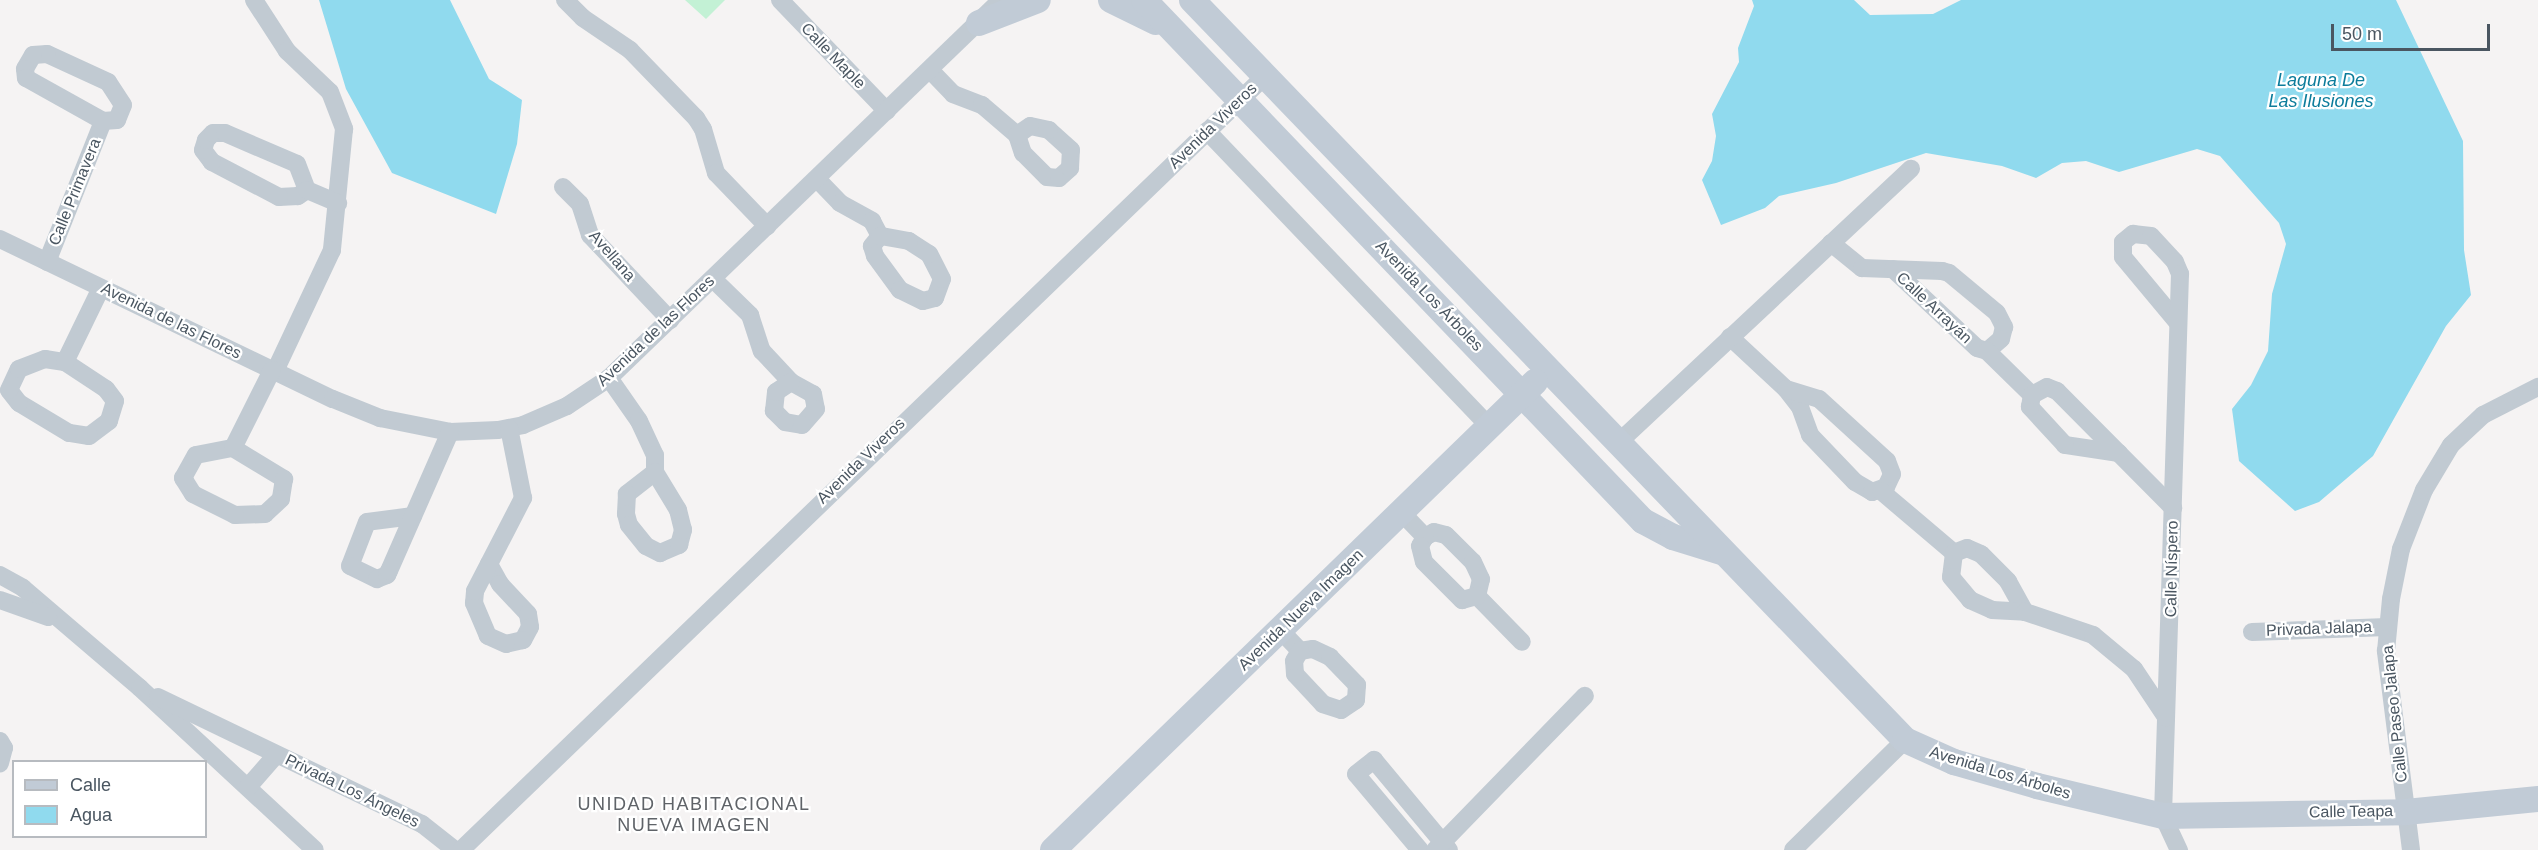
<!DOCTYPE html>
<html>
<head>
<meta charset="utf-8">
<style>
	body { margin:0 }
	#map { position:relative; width:2538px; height:850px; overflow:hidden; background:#f5f3f3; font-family:Helvetica,sans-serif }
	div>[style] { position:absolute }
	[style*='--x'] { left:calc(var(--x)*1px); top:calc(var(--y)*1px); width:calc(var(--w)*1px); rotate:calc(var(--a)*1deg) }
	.green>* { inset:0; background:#c3f1d5 }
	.water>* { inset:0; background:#90daee }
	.street>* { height:18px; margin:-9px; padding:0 9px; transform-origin:9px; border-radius:9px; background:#c1cad2 }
	.secondary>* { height:26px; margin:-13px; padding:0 13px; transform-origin:13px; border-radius:13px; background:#c1cbd6 }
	span { translate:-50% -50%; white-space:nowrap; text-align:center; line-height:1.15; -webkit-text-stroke:4.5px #fff; paint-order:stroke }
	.street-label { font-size:16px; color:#4a5661 }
	.water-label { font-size:18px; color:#0c7c9b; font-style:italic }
	.neighbourhood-label { font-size:18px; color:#5f6368; letter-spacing:1.5px }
	.legend { position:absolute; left:12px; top:760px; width:195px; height:78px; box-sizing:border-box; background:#fff; border:2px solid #b7bbc0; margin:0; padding:8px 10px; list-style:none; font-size:18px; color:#4a5661 }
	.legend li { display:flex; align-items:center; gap:12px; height:30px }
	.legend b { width:30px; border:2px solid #b7bbc0 }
	.scale { position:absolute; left:2331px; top:24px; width:159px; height:27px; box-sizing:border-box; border:3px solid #4a5661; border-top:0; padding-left:8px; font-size:18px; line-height:21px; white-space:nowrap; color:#4a5661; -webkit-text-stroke:4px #fff; paint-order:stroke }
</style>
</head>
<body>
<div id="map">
	<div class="green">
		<div style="clip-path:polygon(685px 0,725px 0,706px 19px)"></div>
	</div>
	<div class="water">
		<div style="clip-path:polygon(319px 0,450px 0,489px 79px,522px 100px,517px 144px,496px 214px,392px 173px,346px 89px)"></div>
		<div style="clip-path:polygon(1752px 0,1854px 0,1870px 15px,1933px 14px,1961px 0,2396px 0,2463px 141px,2464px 250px,2471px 295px,2446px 326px,2373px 456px,2319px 502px,2295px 511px,2239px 461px,2232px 409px,2251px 385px,2268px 351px,2272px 294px,2286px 244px,2279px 223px,2220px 156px,2197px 149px,2119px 172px,2086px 161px,2062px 163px,2036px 178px,2002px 166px,1926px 153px,1836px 183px,1779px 196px,1765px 208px,1721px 225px,1702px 180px,1712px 161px,1716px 136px,1712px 114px,1739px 62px,1738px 48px,1754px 6px)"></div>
	</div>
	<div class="street">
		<div style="--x:254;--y:0;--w:61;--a:57.1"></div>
		<div style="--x:287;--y:51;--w:59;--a:43.6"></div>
		<div style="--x:330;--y:92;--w:40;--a:69"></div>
		<div style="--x:344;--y:129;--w:122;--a:95.7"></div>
		<div style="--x:332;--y:250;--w:134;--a:115.2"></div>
		<div style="--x:565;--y:0;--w:25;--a:45"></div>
		<div style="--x:583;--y:18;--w:57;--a:34.2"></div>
		<div style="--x:630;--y:50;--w:95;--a:45.9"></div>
		<div style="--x:696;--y:118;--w:13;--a:58"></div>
		<div style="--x:703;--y:129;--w:46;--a:73.5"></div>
		<div style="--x:716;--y:173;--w:74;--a:46.1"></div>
		<div style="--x:780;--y:0;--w:154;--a:46.1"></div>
		<div style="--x:930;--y:70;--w:33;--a:46"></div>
		<div style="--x:953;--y:94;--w:31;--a:21"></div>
		<div style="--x:982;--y:105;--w:46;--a:40.6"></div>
		<div style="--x:1017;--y:135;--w:19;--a:72"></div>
		<div style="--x:1023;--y:153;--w:34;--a:45"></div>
		<div style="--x:1047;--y:177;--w:12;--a:5"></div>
		<div style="--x:1059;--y:178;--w:15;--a:-42"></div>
		<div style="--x:1070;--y:168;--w:18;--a:-87"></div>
		<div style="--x:1071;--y:150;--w:30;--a:-138"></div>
		<div style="--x:1049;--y:130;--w:19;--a:-168"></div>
		<div style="--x:1030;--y:126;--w:16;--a:145"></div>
		<div style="--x:1207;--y:131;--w:408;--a:46.3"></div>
		<div style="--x:817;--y:179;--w:33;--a:46"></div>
		<div style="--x:840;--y:203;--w:37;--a:29"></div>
		<div style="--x:872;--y:221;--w:17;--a:62"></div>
		<div style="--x:880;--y:236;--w:13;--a:129"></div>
		<div style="--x:872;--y:246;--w:10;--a:73"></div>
		<div style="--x:875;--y:256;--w:42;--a:53.7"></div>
		<div style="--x:900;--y:290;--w:25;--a:26"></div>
		<div style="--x:923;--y:301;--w:12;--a:-14"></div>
		<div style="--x:935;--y:298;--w:20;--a:-70"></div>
		<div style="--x:942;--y:279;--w:28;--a:-117"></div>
		<div style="--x:929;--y:254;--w:24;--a:-147"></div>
		<div style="--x:909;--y:241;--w:29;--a:-170"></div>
		<div style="--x:563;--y:187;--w:24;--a:45"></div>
		<div style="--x:580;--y:204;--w:33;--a:72"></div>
		<div style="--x:590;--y:235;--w:117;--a:46.7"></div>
		<div style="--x:307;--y:190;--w:11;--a:146"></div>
		<div style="--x:298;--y:196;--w:19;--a:177"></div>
		<div style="--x:279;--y:197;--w:76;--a:-152.4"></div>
		<div style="--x:212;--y:162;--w:15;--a:-127"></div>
		<div style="--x:203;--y:150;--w:10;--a:-73"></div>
		<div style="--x:206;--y:140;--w:10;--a:-45"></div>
		<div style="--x:213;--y:133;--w:12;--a:0"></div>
		<div style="--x:225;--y:133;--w:78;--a:23.3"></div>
		<div style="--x:297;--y:164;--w:28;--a:69"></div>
		<div style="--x:307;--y:190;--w:34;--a:23"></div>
		<div style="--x:0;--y:239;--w:369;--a:25.7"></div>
		<div style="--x:333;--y:399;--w:51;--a:22"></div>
		<div style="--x:380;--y:418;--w:71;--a:11.3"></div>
		<div style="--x:450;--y:432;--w:48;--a:-2.4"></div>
		<div style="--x:498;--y:430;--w:25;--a:-11"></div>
		<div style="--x:523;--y:425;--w:48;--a:-23.4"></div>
		<div style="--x:567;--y:406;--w:50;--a:-33.7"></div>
		<div style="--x:609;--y:378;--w:545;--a:-43.96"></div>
		<div style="--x:1831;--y:243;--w:40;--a:39"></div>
		<div style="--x:1862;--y:268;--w:80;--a:2.1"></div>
		<div style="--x:1942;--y:271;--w:7;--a:16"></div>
		<div style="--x:1949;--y:273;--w:62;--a:39.8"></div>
		<div style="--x:1997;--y:313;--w:16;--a:63"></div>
		<div style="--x:2004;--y:327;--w:12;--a:104"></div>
		<div style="--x:2001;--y:339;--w:18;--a:139"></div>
		<div style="--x:1987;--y:351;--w:10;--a:-163"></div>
		<div style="--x:1977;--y:348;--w:115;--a:-136.8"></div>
		<div style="--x:47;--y:262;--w:152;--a:-68.3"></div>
		<div style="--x:103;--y:121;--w:14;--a:-4"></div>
		<div style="--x:117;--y:120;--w:16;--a:-68"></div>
		<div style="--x:123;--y:105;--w:27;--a:-123"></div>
		<div style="--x:108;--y:82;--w:67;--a:-155.3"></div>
		<div style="--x:47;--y:54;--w:14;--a:176"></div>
		<div style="--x:33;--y:55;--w:16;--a:120"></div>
		<div style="--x:25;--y:69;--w:9;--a:84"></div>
		<div style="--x:26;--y:78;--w:88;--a:29.2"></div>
		<div style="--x:713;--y:279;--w:52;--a:44.2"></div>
		<div style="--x:750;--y:315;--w:38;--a:72"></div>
		<div style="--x:762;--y:351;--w:42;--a:46.9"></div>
		<div style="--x:791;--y:382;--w:25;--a:29"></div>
		<div style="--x:813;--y:394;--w:15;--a:79"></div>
		<div style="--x:816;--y:409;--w:21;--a:131"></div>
		<div style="--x:802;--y:425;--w:17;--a:-170"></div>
		<div style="--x:785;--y:422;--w:16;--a:-135"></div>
		<div style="--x:774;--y:411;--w:19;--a:-84"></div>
		<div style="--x:776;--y:392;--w:18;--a:-34"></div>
		<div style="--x:2178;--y:323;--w:86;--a:-129.8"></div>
		<div style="--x:2123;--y:257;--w:15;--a:-90"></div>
		<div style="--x:2123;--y:242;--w:13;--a:-39"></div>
		<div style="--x:2133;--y:234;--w:18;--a:6"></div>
		<div style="--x:2151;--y:236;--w:35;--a:47"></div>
		<div style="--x:2175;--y:262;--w:13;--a:67"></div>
		<div style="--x:2180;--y:274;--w:542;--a:91.8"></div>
		<div style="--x:2163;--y:816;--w:38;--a:65"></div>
		<div style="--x:1730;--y:337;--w:76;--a:42.9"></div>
		<div style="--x:1786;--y:389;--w:23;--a:52"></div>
		<div style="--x:1800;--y:407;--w:30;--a:70"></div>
		<div style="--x:1810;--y:435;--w:65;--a:46.2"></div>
		<div style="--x:1855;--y:482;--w:20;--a:30"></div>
		<div style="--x:1872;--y:492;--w:15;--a:-20"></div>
		<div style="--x:1886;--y:487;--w:14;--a:-65"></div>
		<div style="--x:1892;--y:474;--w:14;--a:-111"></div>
		<div style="--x:1887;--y:461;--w:92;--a:-137.6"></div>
		<div style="--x:1819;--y:399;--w:34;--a:-163"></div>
		<div style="--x:1987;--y:351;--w:63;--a:44.4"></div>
		<div style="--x:65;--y:362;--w:49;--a:33.4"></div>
		<div style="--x:106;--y:389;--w:15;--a:53"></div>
		<div style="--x:115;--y:401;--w:21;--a:107"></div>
		<div style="--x:109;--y:421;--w:25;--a:143"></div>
		<div style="--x:89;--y:436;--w:20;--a:-171"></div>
		<div style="--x:69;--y:433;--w:58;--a:-149"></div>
		<div style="--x:19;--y:403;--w:16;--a:-128"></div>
		<div style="--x:9;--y:390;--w:23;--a:-65"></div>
		<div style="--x:19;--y:369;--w:28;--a:-21"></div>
		<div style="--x:45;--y:359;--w:20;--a:9"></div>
		<div style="--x:65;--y:362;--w:82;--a:-64.1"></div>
		<div style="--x:609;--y:378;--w:52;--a:55.1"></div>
		<div style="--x:639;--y:421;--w:38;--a:65"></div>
		<div style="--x:655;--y:455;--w:17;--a:90"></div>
		<div style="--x:655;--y:472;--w:36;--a:142"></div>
		<div style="--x:627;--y:494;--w:20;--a:93"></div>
		<div style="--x:626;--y:514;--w:11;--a:75"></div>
		<div style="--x:629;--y:525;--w:27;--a:51"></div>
		<div style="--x:646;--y:546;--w:16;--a:27"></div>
		<div style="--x:660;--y:553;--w:21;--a:-23"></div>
		<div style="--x:679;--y:545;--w:16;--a:-75"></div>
		<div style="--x:683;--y:530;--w:21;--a:-104"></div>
		<div style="--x:678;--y:510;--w:44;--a:-121.2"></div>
		<div style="--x:1619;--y:442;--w:400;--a:-43.1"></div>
		<div style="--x:233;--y:448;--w:60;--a:31.3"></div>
		<div style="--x:284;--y:479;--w:20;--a:99"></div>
		<div style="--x:281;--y:499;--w:22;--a:137"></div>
		<div style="--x:265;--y:514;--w:30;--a:178"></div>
		<div style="--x:235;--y:515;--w:47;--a:-153.4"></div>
		<div style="--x:193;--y:494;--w:19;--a:-122"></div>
		<div style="--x:183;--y:478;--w:26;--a:-61"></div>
		<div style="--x:196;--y:455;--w:38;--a:-11"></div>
		<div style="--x:233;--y:448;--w:87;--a:-63.4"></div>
		<div style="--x:2119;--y:453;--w:55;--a:-171.6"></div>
		<div style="--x:2065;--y:445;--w:52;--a:-132.6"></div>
		<div style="--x:2030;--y:407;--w:12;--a:-81"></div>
		<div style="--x:2032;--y:395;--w:17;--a:-28"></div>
		<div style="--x:2047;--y:387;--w:11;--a:22"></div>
		<div style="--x:2057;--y:391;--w:165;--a:45.2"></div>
		<div style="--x:1881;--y:491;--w:96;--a:40.3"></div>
		<div style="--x:1401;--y:512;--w:35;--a:46"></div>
		<div style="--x:1425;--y:537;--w:10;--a:-29"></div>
		<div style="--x:1434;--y:532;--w:12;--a:14"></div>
		<div style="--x:1446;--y:535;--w:38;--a:45"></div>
		<div style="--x:1473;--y:562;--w:19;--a:65"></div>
		<div style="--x:1481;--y:579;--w:17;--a:103"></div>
		<div style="--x:1477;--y:596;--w:64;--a:45.6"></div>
		<div style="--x:413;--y:516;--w:46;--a:172.6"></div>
		<div style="--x:367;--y:522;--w:47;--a:111.1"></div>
		<div style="--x:350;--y:566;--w:30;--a:26"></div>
		<div style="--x:377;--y:579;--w:11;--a:-22"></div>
		<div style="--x:387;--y:575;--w:4;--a:-63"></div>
		<div style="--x:389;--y:571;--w:152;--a:-66.3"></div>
		<div style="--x:1425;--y:537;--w:10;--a:119"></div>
		<div style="--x:1420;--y:546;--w:16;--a:76"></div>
		<div style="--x:1424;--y:562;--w:54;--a:45"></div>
		<div style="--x:1462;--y:600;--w:16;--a:-15"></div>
		<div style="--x:489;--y:564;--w:23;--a:61"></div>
		<div style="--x:500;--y:584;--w:41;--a:47"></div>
		<div style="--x:528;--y:614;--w:13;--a:81"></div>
		<div style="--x:530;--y:627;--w:15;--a:118"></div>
		<div style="--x:523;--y:640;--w:17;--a:167"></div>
		<div style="--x:506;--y:644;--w:20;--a:-156"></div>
		<div style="--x:488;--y:636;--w:36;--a:-113"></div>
		<div style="--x:474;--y:603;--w:12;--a:-85"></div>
		<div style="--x:475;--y:591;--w:105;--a:-62.7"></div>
		<div style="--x:523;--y:498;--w:71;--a:-101.3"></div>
		<div style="--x:0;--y:575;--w:26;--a:29"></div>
		<div style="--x:23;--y:588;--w:154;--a:40.5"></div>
		<div style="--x:140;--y:688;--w:238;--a:42.8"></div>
		<div style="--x:0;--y:600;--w:51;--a:19.5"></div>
		<div style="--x:2025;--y:612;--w:35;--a:-119"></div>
		<div style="--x:2008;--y:581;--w:38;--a:-135"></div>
		<div style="--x:1981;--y:554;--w:15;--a:-157"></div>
		<div style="--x:1967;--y:548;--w:14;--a:159"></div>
		<div style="--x:1954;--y:553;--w:24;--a:97"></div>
		<div style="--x:1951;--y:577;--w:30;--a:50"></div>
		<div style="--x:1970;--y:600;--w:24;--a:24"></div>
		<div style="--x:1992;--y:610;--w:33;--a:3"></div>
		<div style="--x:2025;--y:612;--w:72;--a:18.7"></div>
		<div style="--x:2093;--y:635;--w:53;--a:39.7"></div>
		<div style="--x:2134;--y:669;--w:58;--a:56.3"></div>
		<div style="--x:1281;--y:631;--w:28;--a:46"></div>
		<div style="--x:1300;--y:651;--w:13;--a:-9"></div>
		<div style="--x:1313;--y:649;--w:19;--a:25"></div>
		<div style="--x:1330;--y:657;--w:39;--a:46"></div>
		<div style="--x:1357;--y:685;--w:15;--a:94"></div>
		<div style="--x:1356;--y:700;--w:18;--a:146"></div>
		<div style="--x:1341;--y:710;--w:19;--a:-162"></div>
		<div style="--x:1323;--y:704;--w:41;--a:-133"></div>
		<div style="--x:1295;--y:674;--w:13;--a:-94"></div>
		<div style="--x:1294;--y:661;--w:12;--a:-59"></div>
		<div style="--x:2252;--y:632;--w:135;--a:-2.1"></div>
		<div style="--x:158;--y:697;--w:293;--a:25.7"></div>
		<div style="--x:422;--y:824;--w:42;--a:38.2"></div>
		<div style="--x:0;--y:741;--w:8;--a:60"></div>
		<div style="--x:4;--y:748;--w:16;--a:105"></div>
		<div style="--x:248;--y:787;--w:43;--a:-48.8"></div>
		<div style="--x:461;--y:850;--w:1116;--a:-43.91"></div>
		<div style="--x:1420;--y:850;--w:99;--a:-130.1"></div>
		<div style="--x:1356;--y:774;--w:23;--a:-38"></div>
		<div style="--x:1374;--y:760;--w:117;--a:50.2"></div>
		<div style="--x:1435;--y:850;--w:215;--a:-45.8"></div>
		<div style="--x:1793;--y:850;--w:157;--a:-44.5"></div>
		<div style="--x:2411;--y:850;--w:201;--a:-97.2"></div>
		<div style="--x:2386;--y:651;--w:52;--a:-84.5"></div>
		<div style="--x:2391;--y:599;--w:51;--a:-78.7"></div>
		<div style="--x:2401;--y:549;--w:63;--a:-68.7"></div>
		<div style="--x:2424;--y:490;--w:52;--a:-59"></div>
		<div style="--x:2451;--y:445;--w:44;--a:-43.2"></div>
		<div style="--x:2483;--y:415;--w:62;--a:-27"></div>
	</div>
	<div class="secondary">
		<div style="--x:1111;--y:0;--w:50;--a:26.1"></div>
		<div style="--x:1144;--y:0;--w:721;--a:46.24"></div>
		<div style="--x:1643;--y:521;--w:34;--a:28"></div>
		<div style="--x:1673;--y:537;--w:50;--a:17.4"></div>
		<div style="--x:1192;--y:0;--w:1028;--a:46.06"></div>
		<div style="--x:1905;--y:740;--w:54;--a:24.2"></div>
		<div style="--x:1954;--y:762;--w:86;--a:16.1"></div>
		<div style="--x:2037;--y:786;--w:130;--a:13.4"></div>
		<div style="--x:2163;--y:816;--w:243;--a:-0.9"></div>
		<div style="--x:2406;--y:812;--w:133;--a:-5.6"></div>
		<div style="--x:979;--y:23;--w:63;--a:-21.3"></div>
		<div style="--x:1053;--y:850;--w:672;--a:-44.16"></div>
	</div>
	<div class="street-label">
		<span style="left:833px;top:56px;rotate:46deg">Calle Maple</span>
		<span style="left:1213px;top:126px;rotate:-44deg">Avenida Viveros</span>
		<span style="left:75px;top:192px;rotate:-68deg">Calle Primavera</span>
		<span style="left:612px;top:256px;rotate:49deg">Avellana</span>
		<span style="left:1429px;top:296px;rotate:46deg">Avenida Los Árboles</span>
		<span style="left:1934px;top:308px;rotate:43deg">Calle Arrayán</span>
		<span style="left:171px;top:321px;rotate:26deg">Avenida de las Flores</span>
		<span style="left:656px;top:331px;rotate:-43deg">Avenida de las Flores</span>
		<span style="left:861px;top:461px;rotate:-44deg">Avenida Viveros</span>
		<span style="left:2172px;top:569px;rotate:-89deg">Calle Níspero</span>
		<span style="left:1301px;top:610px;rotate:-44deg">Avenida Nueva Imagen</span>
		<span style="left:2319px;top:629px;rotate:-2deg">Privada Jalapa</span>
		<span style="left:2395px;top:714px;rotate:-96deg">Calle Paseo Jalapa</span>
		<span style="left:2000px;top:773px;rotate:17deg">Avenida Los Árboles</span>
		<span style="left:352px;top:791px;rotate:26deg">Privada Los Ángeles</span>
		<span style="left:2351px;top:812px;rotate:-1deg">Calle Teapa</span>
	</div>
	<div class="water-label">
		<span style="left:2321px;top:91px">Laguna De<br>Las Ilusiones</span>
	</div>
	<div class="neighbourhood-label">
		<span style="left:694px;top:815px">UNIDAD HABITACIONAL<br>NUEVA IMAGEN</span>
	</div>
	<ul class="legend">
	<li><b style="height:8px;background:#c1cbd6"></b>Calle</li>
	<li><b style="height:16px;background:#90daee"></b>Agua</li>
	</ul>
	<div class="scale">50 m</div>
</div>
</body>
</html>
